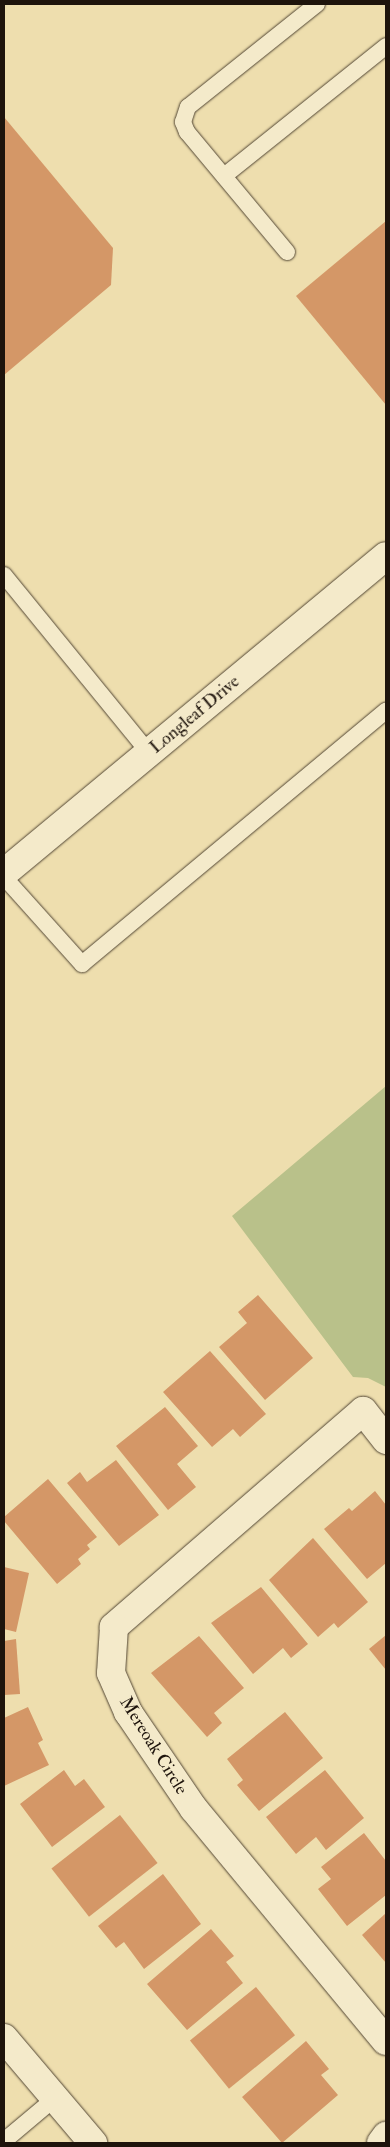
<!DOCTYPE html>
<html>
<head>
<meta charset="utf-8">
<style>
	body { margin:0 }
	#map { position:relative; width:390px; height:2147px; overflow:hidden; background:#eedeae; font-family:"IM FELL Double Pica",serif }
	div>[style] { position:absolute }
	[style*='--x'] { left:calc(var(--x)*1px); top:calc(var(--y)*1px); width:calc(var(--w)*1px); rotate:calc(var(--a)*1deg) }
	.green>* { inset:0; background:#b9c18a }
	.building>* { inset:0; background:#d49767; transform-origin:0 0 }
	.roads { filter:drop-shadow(0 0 1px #524634) drop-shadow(0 0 1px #524634) }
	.service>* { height:16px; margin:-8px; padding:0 8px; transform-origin:8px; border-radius:8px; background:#f4eaca }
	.minor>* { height:28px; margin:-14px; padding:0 14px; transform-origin:14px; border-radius:14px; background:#f4eaca }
	.secondary>* { height:28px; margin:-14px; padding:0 14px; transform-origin:14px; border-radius:14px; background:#f4eaca }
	span { translate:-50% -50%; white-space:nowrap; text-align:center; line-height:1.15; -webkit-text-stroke:4.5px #f4eaca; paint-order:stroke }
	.street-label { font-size:18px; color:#1e140c }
	.frame { position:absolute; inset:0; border:5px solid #1e140c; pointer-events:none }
</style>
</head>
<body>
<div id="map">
	<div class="green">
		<div style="clip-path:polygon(386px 1086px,386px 1387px,368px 1378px,353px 1377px,232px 1216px)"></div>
	</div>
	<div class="building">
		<div style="clip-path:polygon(4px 117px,113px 248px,111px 285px,4px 375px)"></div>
		<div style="clip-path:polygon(386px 221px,386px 405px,296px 296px)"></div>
		<div style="clip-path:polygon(258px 1295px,313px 1358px,265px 1400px,219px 1347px,247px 1323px,238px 1312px)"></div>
		<div style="clip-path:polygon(210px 1351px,266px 1414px,240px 1437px,233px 1429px,212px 1447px,163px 1392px)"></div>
		<div style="clip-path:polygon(165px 1407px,198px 1446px,177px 1464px,196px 1487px,168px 1510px,116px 1446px)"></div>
		<div style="clip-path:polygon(116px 1460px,159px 1515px,119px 1546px,67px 1483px,80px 1472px,87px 1482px)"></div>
		<div style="clip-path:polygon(48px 1479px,97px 1537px,87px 1545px,90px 1549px,78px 1559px,81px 1564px,57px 1584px,4px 1521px,4px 1517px)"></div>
		<div style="clip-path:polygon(375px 1491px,386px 1505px,386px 1563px,367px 1579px,324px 1529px,349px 1508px,352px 1511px)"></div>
		<div style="clip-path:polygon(313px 1538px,368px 1602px,338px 1628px,334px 1623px,318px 1637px,269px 1580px)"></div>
		<div style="clip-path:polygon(4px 1567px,29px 1573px,16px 1632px,4px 1629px)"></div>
		<div style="clip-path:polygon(261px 1587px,308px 1644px,291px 1658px,283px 1648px,253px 1674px,211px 1623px)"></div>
		<div style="clip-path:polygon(386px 1635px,386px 1670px,369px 1649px)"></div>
		<div style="clip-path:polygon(199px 1636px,244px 1688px,214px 1713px,222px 1723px,207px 1737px,151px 1673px)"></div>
		<div style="clip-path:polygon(16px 1639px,20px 1694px,4px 1695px,4px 1641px)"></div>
		<div style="clip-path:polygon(28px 1707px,43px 1740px,38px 1743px,49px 1765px,4px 1786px,4px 1718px)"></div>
		<div style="clip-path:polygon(285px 1712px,323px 1758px,259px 1811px,237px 1785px,243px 1780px,227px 1759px)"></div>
		<div style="clip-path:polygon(64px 1770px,75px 1786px,84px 1779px,105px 1807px,52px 1847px,20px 1804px)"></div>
		<div style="clip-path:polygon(325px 1770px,364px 1818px,326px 1850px,316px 1837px,296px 1854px,266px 1817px)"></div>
		<div style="left:120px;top:1815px;width:61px;height:87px;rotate:52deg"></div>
		<div style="clip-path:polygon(364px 1833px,386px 1861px,386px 1895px,347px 1926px,318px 1889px,331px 1879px,321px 1867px)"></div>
		<div style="clip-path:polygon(163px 1874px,201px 1924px,144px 1969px,124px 1942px,116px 1948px,98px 1926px)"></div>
		<div style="clip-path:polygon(386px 1913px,386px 1963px,362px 1935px)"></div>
		<div style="clip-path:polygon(211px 1929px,234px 1956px,226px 1962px,243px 1983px,187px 2030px,147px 1984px)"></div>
		<div style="left:256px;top:1987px;width:62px;height:85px;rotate:51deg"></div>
		<div style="clip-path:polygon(306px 2041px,329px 2069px,321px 2075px,338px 2095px,282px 2143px,242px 2097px)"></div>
	</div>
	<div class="roads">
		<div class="service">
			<div style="--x:224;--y:176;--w:208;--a:-38.7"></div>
			<div style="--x:287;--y:252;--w:156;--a:-129.8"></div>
			<div style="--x:187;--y:132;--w:11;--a:-112"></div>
			<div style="--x:183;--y:122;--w:16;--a:-72"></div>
			<div style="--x:188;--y:107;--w:165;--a:-38.6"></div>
			<div style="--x:4;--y:575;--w:230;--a:50.8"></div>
			<div style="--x:4;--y:877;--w:117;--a:48.1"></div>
			<div style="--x:82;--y:964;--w:396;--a:-39.8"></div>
			<div style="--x:4;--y:2141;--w:65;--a:-40"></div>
		</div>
		<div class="minor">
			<div style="--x:4;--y:873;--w:496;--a:-39.7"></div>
			<div style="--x:386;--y:1440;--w:37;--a:-128"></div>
			<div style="--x:363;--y:1411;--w:330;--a:139.1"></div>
			<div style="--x:114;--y:1627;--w:46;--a:93.7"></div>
			<div style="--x:111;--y:1673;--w:43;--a:66.4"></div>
			<div style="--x:128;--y:1712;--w:117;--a:55.8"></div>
			<div style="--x:194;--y:1809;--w:301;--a:50.4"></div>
			<div style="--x:381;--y:2143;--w:9;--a:-54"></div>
		</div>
		<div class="secondary">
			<div style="--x:4;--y:2038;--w:138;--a:49.7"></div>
		</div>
	</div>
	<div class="street-label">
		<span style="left:195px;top:715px;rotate:-40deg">Longleaf Drive</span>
		<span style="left:153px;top:1746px;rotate:58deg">Mereoak Circle</span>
	</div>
	<div class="frame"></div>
</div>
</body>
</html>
